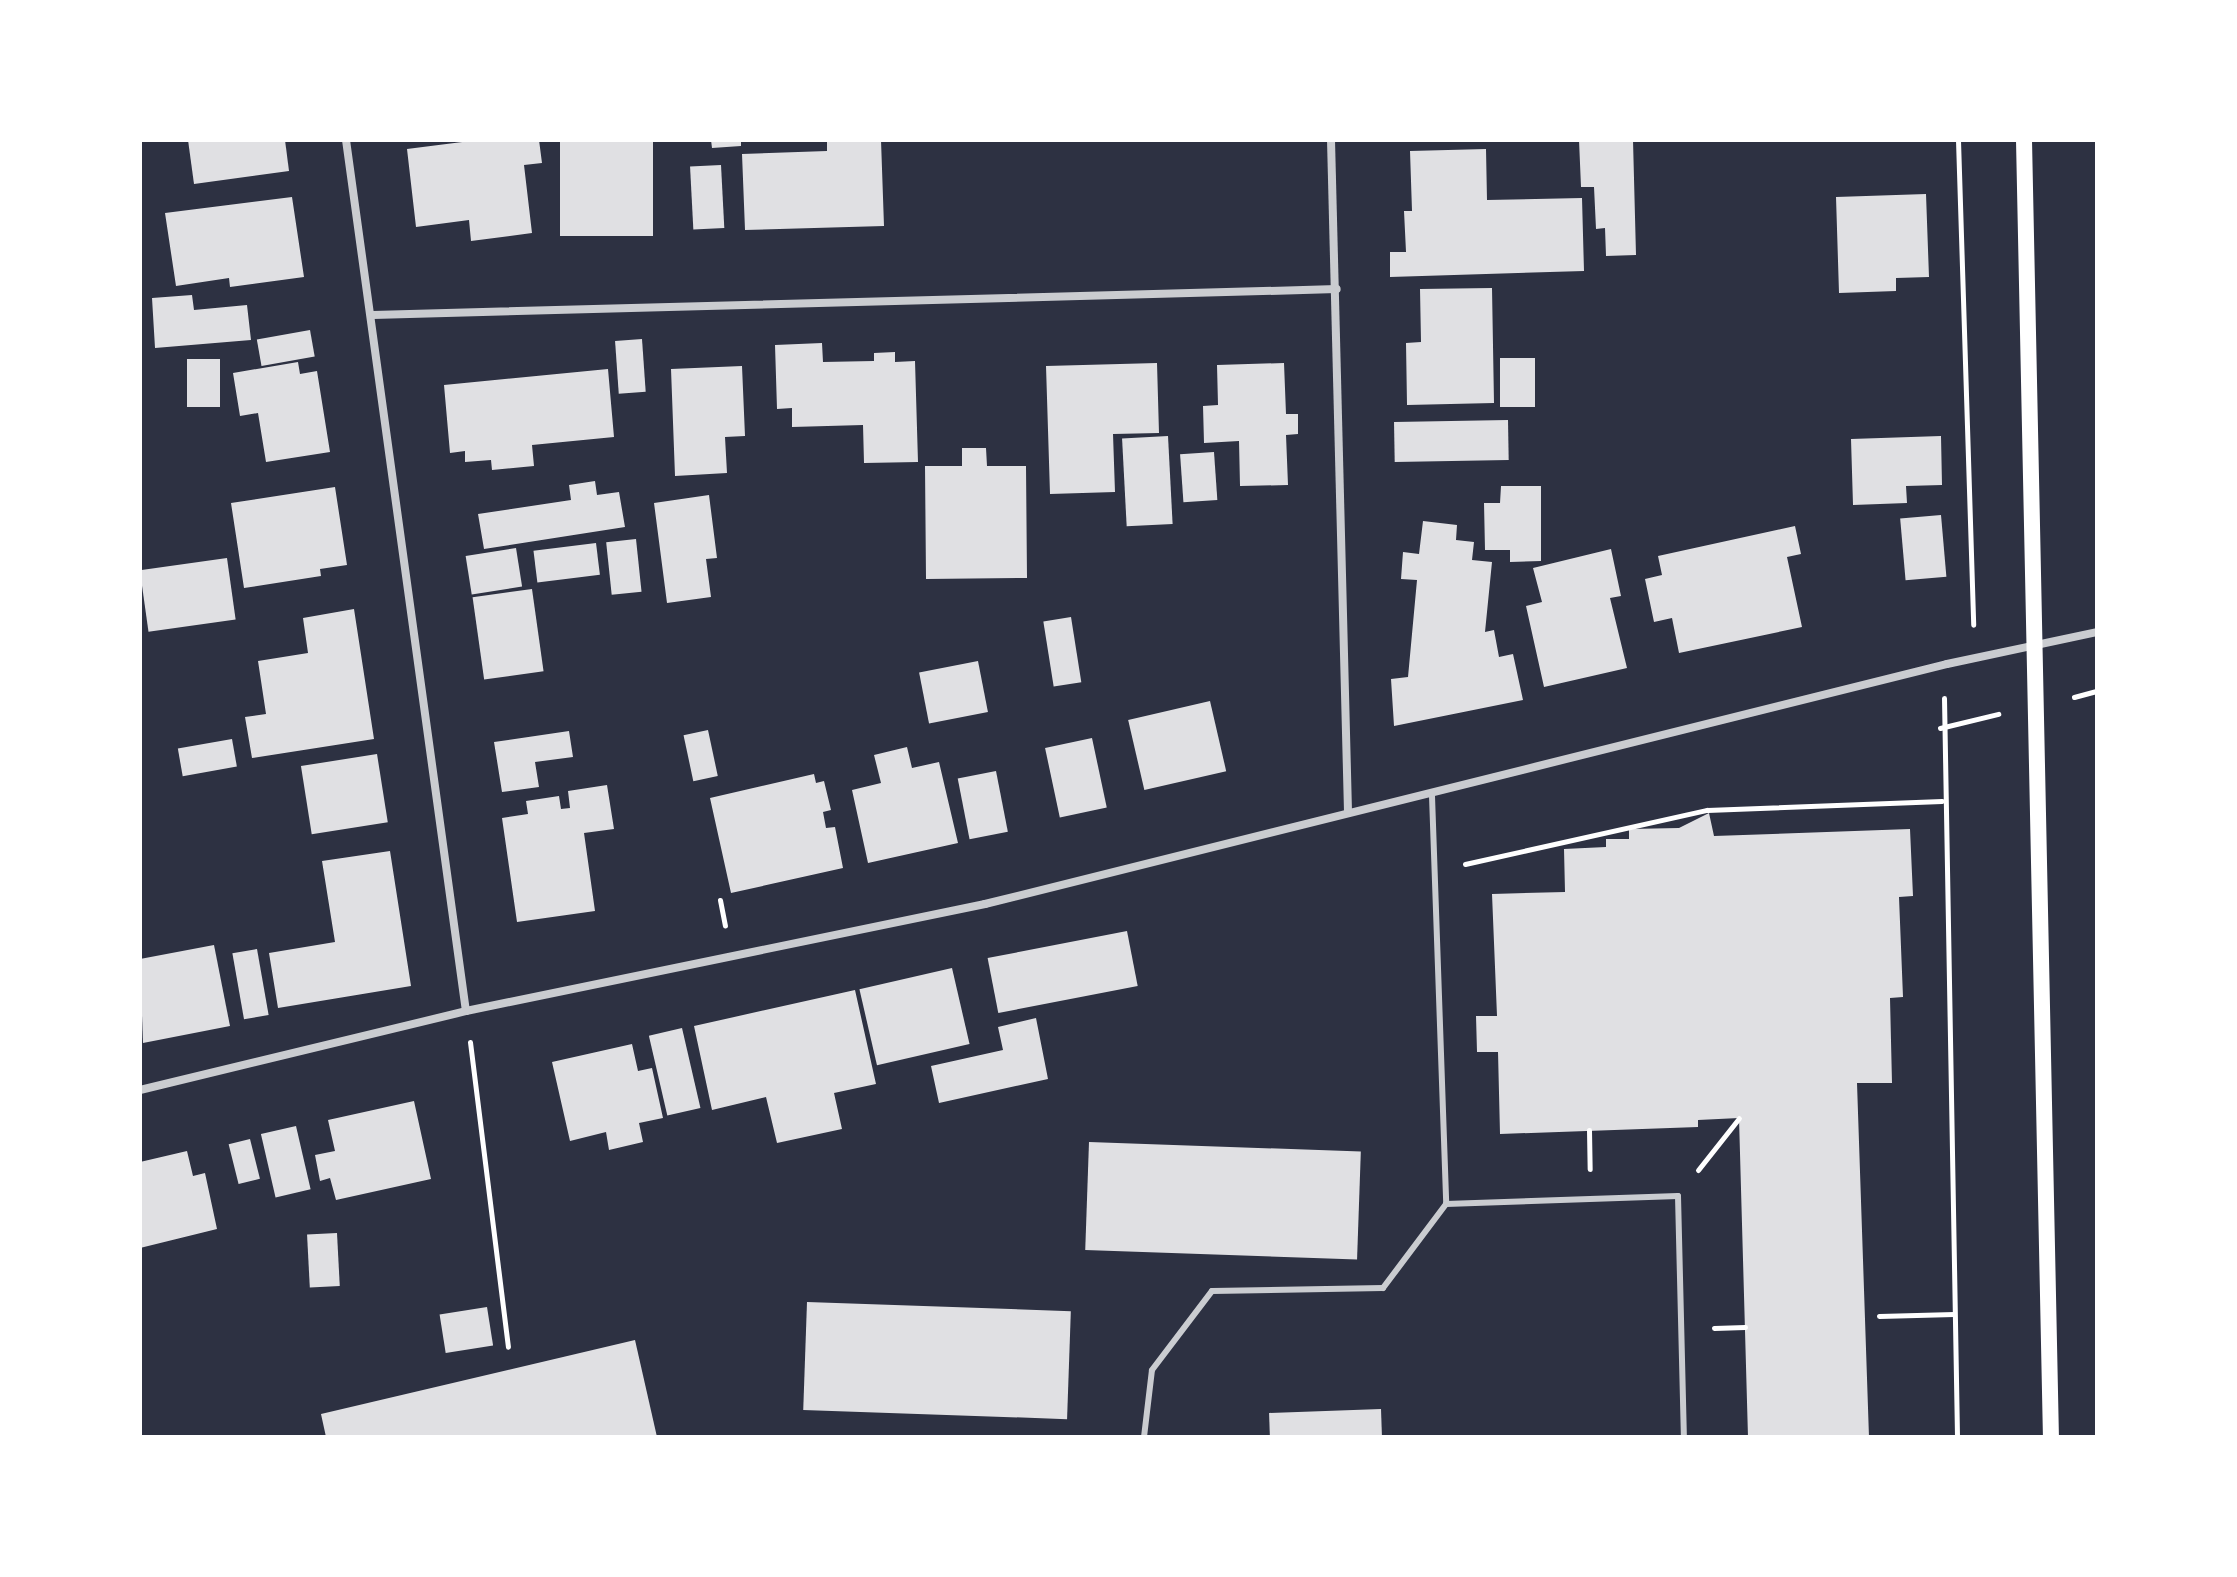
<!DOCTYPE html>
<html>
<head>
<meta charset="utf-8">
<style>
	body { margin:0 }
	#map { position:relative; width:2237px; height:1577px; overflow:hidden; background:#2d3142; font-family:"Exo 2",sans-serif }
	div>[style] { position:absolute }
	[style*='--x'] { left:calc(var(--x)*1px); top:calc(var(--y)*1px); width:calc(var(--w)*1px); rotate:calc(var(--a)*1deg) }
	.building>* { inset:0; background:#e0e0e3; transform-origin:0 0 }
	.path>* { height:5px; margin:-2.5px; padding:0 2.5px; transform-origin:2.5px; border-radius:2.5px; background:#fff }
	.service>* { height:6px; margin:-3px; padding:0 3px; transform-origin:3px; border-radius:3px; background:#caccd0 }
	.minor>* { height:8px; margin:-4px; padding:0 4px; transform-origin:4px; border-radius:4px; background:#caccd0 }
	.secondary>* { height:16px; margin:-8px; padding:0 8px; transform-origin:8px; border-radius:8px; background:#fff }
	span { translate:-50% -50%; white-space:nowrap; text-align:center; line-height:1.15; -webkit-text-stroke:8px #fff; paint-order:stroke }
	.frame { position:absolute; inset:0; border:142px solid #fff; pointer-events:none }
</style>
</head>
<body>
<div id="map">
	<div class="building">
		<div style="clip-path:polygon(188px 140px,285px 140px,289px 171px,194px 184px)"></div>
		<div style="clip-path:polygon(478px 140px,539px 140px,542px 163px,524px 165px,532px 233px,471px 241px,469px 220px,416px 227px,407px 149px)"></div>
		<div style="left:560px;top:140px;width:93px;height:96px"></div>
		<div style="clip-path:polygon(711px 140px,741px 140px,741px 146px,712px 148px)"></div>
		<div style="clip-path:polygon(827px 140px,881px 140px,884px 226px,745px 230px,742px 154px,827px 151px)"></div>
		<div style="clip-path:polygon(1579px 140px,1633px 140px,1636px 255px,1606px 256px,1605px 228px,1596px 229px,1594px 187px,1581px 187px)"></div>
		<div style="clip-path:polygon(1486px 149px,1487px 200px,1582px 198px,1584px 271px,1390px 277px,1390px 252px,1406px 252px,1404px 211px,1412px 211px,1410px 151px)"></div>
		<div style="left:721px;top:165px;width:63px;height:31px;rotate:87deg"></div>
		<div style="clip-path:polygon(1926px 194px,1929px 277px,1896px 278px,1896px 291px,1839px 293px,1836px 197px)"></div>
		<div style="clip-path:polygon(292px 197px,304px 277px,230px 287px,229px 278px,176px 286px,165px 213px)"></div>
		<div style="clip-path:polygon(1492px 288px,1494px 403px,1407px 405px,1406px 343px,1421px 342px,1420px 289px)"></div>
		<div style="clip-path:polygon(192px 295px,194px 310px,247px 305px,251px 340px,155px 348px,152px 298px)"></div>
		<div style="left:310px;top:330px;width:27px;height:54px;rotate:80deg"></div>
		<div style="left:642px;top:339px;width:53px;height:27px;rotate:86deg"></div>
		<div style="clip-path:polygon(822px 343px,823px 362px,874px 361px,874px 353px,895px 352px,895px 362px,915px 361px,918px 462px,864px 463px,863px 425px,792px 427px,792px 408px,777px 409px,775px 345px)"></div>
		<div style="left:1500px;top:358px;width:35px;height:49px"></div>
		<div style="left:187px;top:359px;width:33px;height:48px"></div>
		<div style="clip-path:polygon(298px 362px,300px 374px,317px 371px,330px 452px,266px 462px,258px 413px,240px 416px,233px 373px)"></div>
		<div style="clip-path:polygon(1157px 363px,1159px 433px,1113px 434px,1115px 492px,1050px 494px,1046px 366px)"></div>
		<div style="clip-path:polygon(1284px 363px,1286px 414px,1298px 414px,1298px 434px,1286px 435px,1288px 485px,1240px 486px,1239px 441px,1204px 443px,1203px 406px,1218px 405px,1217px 365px)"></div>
		<div style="clip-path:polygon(742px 366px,745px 436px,725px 437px,727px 473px,675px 476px,671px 369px)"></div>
		<div style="clip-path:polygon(608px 369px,614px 437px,532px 445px,534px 466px,492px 470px,491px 460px,465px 462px,465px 451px,450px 453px,444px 385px)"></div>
		<div style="left:1508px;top:420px;width:40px;height:114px;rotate:89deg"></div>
		<div style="left:1168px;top:436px;width:88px;height:46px;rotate:87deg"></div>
		<div style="clip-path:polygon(1941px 436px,1942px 485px,1906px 486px,1907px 503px,1853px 505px,1851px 439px)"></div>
		<div style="clip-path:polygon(962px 448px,986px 448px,987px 466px,1026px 466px,1027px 578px,926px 579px,925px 466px,962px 466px)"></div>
		<div style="left:1214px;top:452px;width:48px;height:34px;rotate:86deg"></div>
		<div style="clip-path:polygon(595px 481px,597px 495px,619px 492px,625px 527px,484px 549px,478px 514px,571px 500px,569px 485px)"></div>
		<div style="clip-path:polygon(1501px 486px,1541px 486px,1541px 561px,1510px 562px,1510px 550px,1485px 550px,1484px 503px,1500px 503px)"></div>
		<div style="clip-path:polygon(335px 487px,347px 565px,320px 569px,321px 576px,244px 588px,231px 503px)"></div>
		<div style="clip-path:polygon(709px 495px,717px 558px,706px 559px,711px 597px,667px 603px,654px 503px)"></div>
		<div style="left:1941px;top:515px;width:62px;height:41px;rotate:85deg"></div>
		<div style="clip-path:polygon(1423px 521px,1457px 525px,1456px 540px,1474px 542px,1472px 560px,1492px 562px,1485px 632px,1494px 630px,1499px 657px,1513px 654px,1523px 700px,1394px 726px,1391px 679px,1408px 677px,1417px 580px,1401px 579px,1403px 552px,1419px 554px)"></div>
		<div style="clip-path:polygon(1795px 526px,1801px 554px,1787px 557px,1802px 627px,1679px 653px,1672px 618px,1654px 622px,1645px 579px,1662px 575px,1658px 556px)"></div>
		<div style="left:636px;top:539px;width:53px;height:30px;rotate:84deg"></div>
		<div style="left:596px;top:543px;width:32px;height:63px;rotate:83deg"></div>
		<div style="left:516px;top:548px;width:39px;height:51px;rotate:81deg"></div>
		<div style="clip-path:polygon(1611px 549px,1621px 596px,1610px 598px,1627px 668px,1544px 687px,1526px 606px,1542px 602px,1533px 568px)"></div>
		<div style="left:227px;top:558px;width:62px;height:88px;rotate:82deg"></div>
		<div style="left:532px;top:589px;width:83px;height:60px;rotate:82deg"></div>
		<div style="clip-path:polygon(354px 609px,374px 739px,252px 758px,245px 717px,266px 714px,258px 661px,308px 653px,303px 618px)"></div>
		<div style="left:1071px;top:617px;width:66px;height:28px;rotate:81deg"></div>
		<div style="left:978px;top:661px;width:52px;height:60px;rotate:79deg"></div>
		<div style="left:1210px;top:701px;width:72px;height:84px;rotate:77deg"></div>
		<div style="left:708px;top:730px;width:47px;height:25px;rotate:78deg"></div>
		<div style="clip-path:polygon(569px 731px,573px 757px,535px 762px,539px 787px,502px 792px,494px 742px)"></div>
		<div style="left:1092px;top:738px;width:71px;height:48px;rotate:78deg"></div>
		<div style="left:232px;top:739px;width:28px;height:55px;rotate:80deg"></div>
		<div style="clip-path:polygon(907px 747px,912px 768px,939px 762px,958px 843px,868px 863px,852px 790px,881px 783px,874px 755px)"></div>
		<div style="left:377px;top:754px;width:69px;height:77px;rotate:81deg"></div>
		<div style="left:996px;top:771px;width:62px;height:39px;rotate:79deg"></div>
		<div style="clip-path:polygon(814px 774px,816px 783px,824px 781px,831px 810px,823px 812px,826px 828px,835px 827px,843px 868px,731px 893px,710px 798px)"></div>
		<div style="clip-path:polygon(607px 785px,614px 829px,584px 833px,595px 911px,517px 922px,502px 818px,528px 814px,526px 801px,559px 796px,561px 809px,570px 808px,568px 791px)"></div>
		<div style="clip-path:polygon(1709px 813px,1714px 836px,1910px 829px,1913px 896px,1899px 897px,1903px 997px,1890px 998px,1892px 1083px,1857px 1083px,1869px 1437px,1748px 1437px,1739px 1118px,1698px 1120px,1698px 1127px,1500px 1134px,1498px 1052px,1477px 1052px,1476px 1016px,1497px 1016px,1492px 894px,1565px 892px,1564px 849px,1606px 847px,1606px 839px,1629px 839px,1629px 829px,1679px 828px)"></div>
		<div style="clip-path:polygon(390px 851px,411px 986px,278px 1008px,269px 953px,335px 942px,322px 861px)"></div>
		<div style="left:1127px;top:931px;width:56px;height:142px;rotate:79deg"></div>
		<div style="clip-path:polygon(214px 945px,230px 1026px,143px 1043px,140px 959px)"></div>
		<div style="left:257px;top:949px;width:67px;height:25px;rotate:80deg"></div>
		<div style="left:952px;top:968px;width:78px;height:95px;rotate:77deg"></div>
		<div style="clip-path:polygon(855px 990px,876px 1084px,834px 1093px,842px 1129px,777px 1143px,766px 1097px,712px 1110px,694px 1026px)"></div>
		<div style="clip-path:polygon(1036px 1018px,1048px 1079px,939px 1103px,931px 1066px,1003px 1050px,998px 1027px)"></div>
		<div style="left:682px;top:1028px;width:82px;height:34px;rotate:77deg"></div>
		<div style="clip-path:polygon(632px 1044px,638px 1071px,652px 1068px,663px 1118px,639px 1123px,643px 1142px,609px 1150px,606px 1132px,570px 1141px,552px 1062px)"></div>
		<div style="clip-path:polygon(414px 1101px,431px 1179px,336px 1200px,330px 1178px,320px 1181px,315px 1155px,335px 1151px,328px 1120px)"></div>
		<div style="left:296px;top:1126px;width:65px;height:36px;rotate:77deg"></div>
		<div style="left:250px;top:1139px;width:41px;height:22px;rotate:76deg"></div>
		<div style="left:1089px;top:1142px;width:272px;height:108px;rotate:2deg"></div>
		<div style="clip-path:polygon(187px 1151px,193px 1176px,205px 1173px,217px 1229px,140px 1248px,140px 1162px)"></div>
		<div style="left:337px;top:1233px;width:53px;height:30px;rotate:87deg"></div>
		<div style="left:807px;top:1302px;width:264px;height:108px;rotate:2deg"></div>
		<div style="left:487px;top:1307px;width:39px;height:48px;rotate:81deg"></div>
		<div style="clip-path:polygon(635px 1340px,657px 1437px,326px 1437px,321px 1414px)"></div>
		<div style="left:1381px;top:1409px;width:28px;height:112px;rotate:88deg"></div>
	</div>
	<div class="path">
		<div style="--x:1958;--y:140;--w:485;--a:88.2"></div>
		<div style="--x:2074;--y:697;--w:24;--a:-15"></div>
		<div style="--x:1944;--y:698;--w:739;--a:88.99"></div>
		<div style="--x:1940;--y:728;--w:60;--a:-13.6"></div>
		<div style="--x:1465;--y:864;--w:248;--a:-12.6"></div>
		<div style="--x:1707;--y:810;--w:235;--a:-2.2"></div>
		<div style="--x:720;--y:900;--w:26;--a:79"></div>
		<div style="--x:470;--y:1042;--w:307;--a:82.9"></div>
		<div style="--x:1589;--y:1130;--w:39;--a:89"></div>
		<div style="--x:1698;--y:1170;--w:66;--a:-51.7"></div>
		<div style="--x:1879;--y:1316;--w:75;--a:-1.5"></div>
		<div style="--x:1714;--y:1328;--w:31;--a:-2"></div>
	</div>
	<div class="service">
		<div style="--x:1432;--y:796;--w:408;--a:88"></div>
		<div style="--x:1446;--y:1204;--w:232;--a:-2"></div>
		<div style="--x:1678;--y:1196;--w:241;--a:88.6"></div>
		<div style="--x:1144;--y:1437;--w:67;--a:-83.2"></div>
		<div style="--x:1152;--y:1370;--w:99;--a:-52.8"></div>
		<div style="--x:1212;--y:1291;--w:171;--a:-1"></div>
		<div style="--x:1383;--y:1288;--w:105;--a:-53.1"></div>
	</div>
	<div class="minor">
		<div style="--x:346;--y:140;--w:879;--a:82.16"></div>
		<div style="--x:1331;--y:140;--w:673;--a:88.55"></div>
		<div style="--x:373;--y:315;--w:964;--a:-1.54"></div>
		<div style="--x:140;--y:1090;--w:335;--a:-13.6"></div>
		<div style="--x:466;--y:1011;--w:530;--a:-11.65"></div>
		<div style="--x:985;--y:904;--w:991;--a:-14.01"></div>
		<div style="--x:1947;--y:664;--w:153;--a:-12"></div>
	</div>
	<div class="secondary">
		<div style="--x:2024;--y:140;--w:1297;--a:88.81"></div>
	</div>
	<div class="frame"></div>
</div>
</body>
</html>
